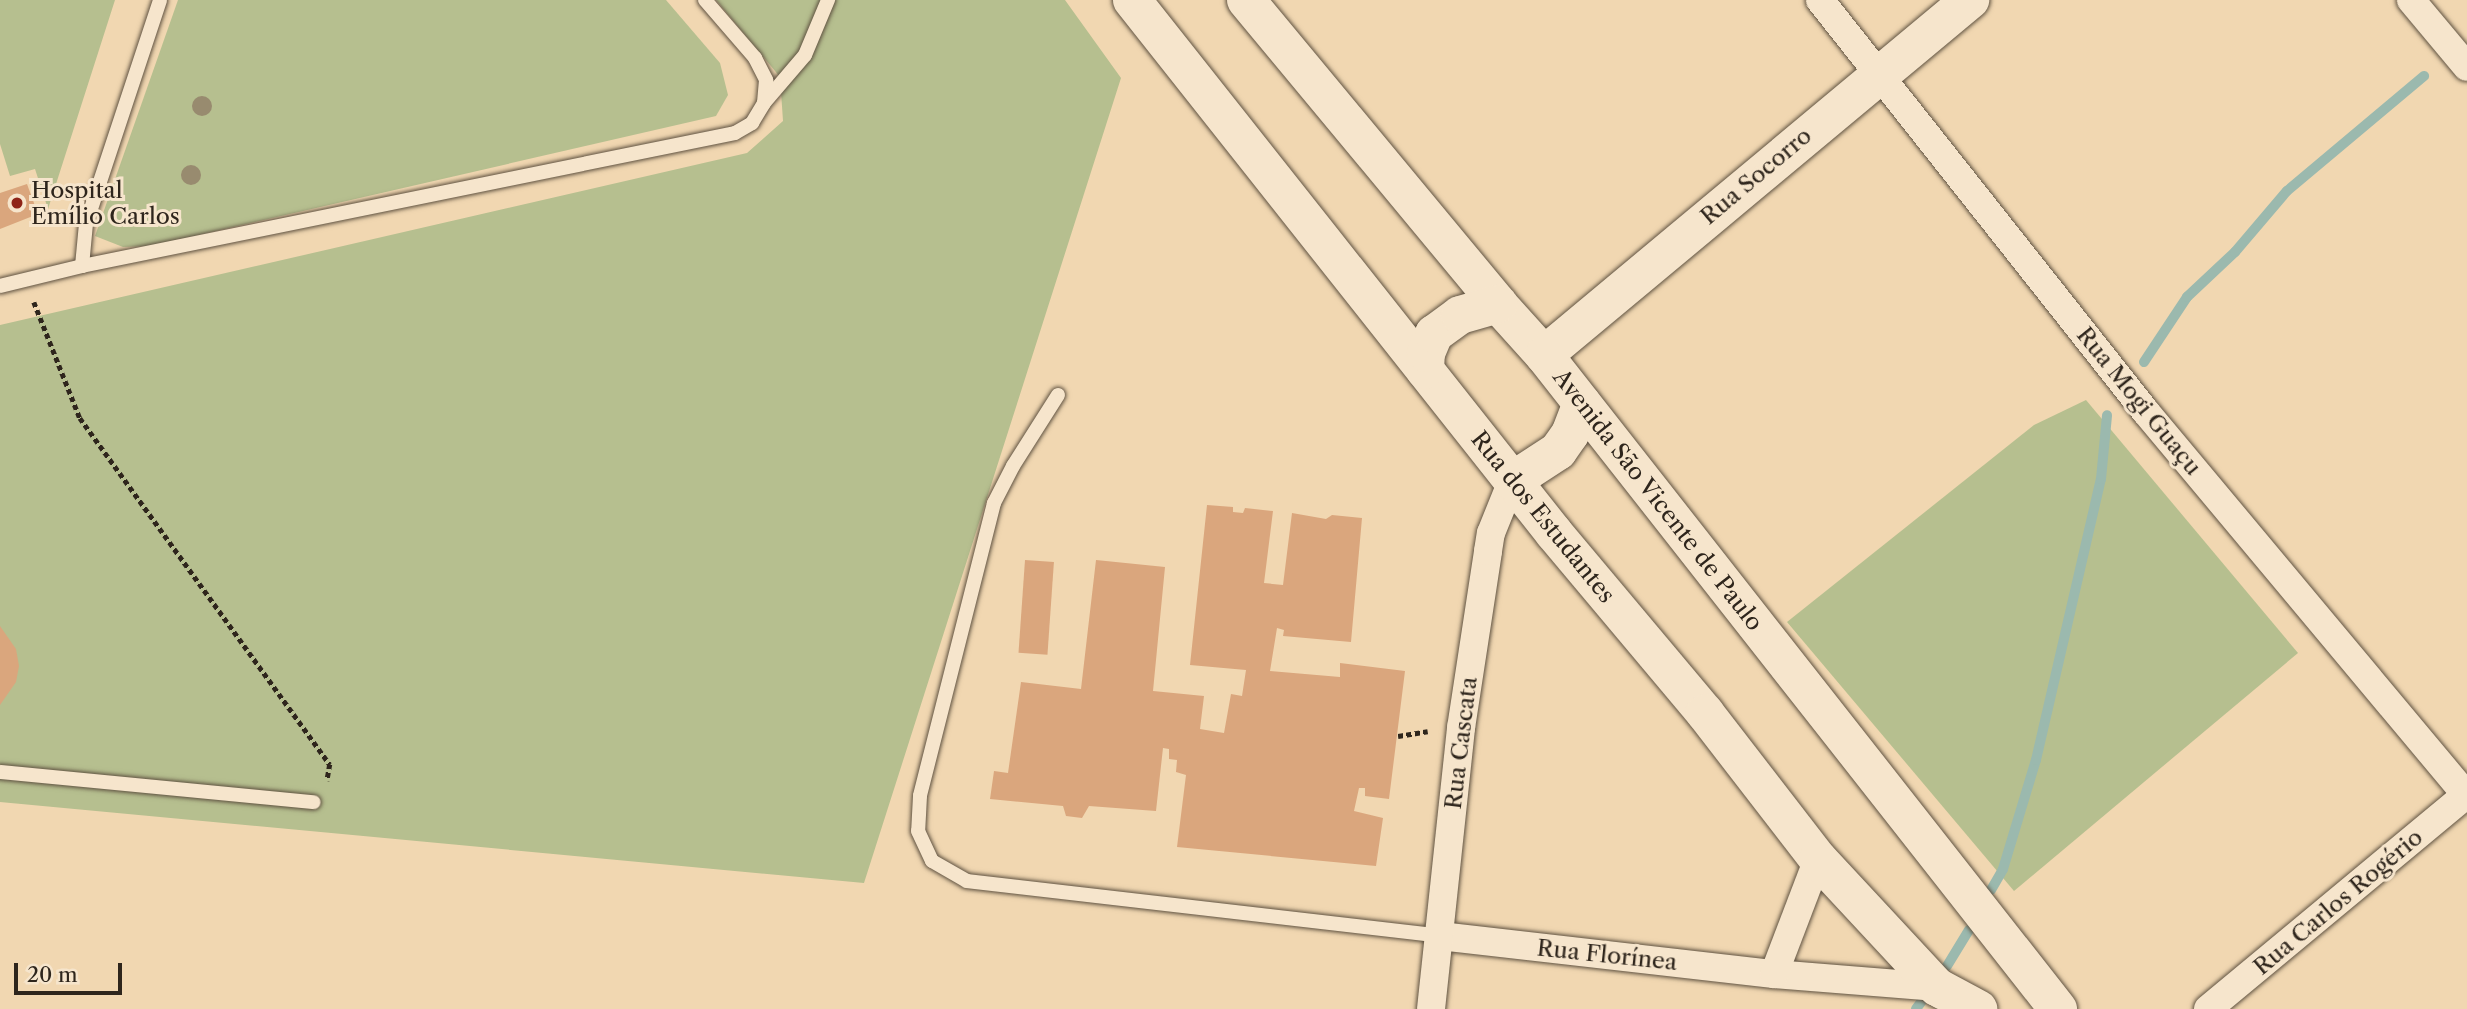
<!DOCTYPE html>
<html>
<head>
<meta charset="utf-8">
<style>
	body { margin:0 }
	#map { position:relative; width:2467px; height:1009px; overflow:hidden; background:#f1d7b1; font-family:"Libre Caslon Text",serif }
	div>[style] { position:absolute }
	[style*='--x'] { left:calc(var(--x)*1px); top:calc(var(--y)*1px); width:calc(var(--w)*1px); rotate:calc(var(--a)*1deg) }
	.green>* { inset:0; background:#b6bf8f }
	.stream>* { height:10px; margin:-5px; padding:0 5px; transform-origin:5px; border-radius:5px; background:#9bb9ae }
	.building>* { inset:0; background:#daa67d; transform-origin:0 0 }
	.path>* { height:4.5px; margin-top:-2.25px; transform-origin:0; background:repeating-linear-gradient(90deg,#2e251c 0 5px,transparent 0 8.5px) }
	.roads { filter:drop-shadow(0 0 2px #5f5241) drop-shadow(0 0 2px #5f5241) }
	.lane>* { height:14px; margin:-7px; padding:0 7px; transform-origin:7px; border-radius:7px; background:#f6e5cc }
	.street>* { height:28px; margin:-14px; padding:0 14px; transform-origin:14px; border-radius:14px; background:#f6e5cc }
	.secondary>* { height:38px; margin:-19px; padding:0 19px; transform-origin:19px; border-radius:19px; background:#f6e5cc }
	.trees>* { width:20px; height:20px; margin:-10px; border-radius:50%; background:#988b6f }
	.dots>* { width:19px; height:19px; translate:-50% -50%; box-sizing:border-box; border:4px solid #f6e5cc; border-radius:50% }
	span { translate:-50% -50%; white-space:nowrap; text-align:center; line-height:1.15; -webkit-text-stroke:6px #f6e5cc; paint-order:stroke }
	.street-label { font-size:23px; color:#2e251c }
	.poi-label { font-size:23px; color:#2e251c }
	.left { translate:0 -50%; text-align:left }
	.scale { position:absolute; left:14px; top:963px; width:108px; height:32px; box-sizing:border-box; border:4px solid #2e251c; border-top:0; padding-left:9px; font-size:21px; line-height:24px; white-space:nowrap; color:#2e251c; -webkit-text-stroke:5px #f6e5cc; paint-order:stroke }
</style>
</head>
<body>
<div id="map">
	<div class="green">
		<div style="clip-path:polygon(0 0,115px 0,48px 209px,35px 169px,10px 176px,0 144px)"></div>
		<div style="clip-path:polygon(178px 0,666px 0,720px 63px,728px 95px,716px 116px,151px 246px,123px 247px,95px 236px)"></div>
		<div style="clip-path:polygon(716px 0,1065px 0,1121px 78px,864px 883px,0 802px,0 325px,747px 153px,783px 121px,780px 77px)"></div>
		<div style="clip-path:polygon(2086px 400px,2298px 653px,2014px 891px,1787px 622px,2034px 425px)"></div>
	</div>
	<div class="stream">
		<div style="--x:2144;--y:362;--w:78;--a:-56.5"></div>
		<div style="--x:2187;--y:297;--w:66;--a:-43.2"></div>
		<div style="--x:2235;--y:252;--w:80;--a:-49.6"></div>
		<div style="--x:2287;--y:191;--w:179;--a:-40"></div>
		<div style="--x:1991;--y:890;--w:24;--a:-60"></div>
		<div style="--x:2003;--y:869;--w:114;--a:-73.2"></div>
		<div style="--x:2036;--y:760;--w:288;--a:-77"></div>
		<div style="--x:2101;--y:479;--w:64;--a:-84.6"></div>
		<div style="--x:1947;--y:966;--w:42;--a:-58.6"></div>
		<div style="--x:1916;--y:1009;--w:9;--a:-54"></div>
	</div>
	<div class="building">
		<div style="clip-path:polygon(27px 184px,38px 214px,0 229px,0 193px)"></div>
		<div style="clip-path:polygon(1207px 505px,1233px 507px,1233px 512px,1243px 513px,1245px 508px,1273px 511px,1264px 583px,1283px 585px,1292px 513px,1326px 519px,1332px 515px,1362px 518px,1351px 642px,1283px 636px,1284px 630px,1277px 628px,1270px 671px,1340px 677px,1340px 663px,1405px 671px,1389px 799px,1365px 796px,1365px 788px,1359px 788px,1354px 811px,1383px 818px,1376px 866px,1177px 847px,1186px 775px,1176px 772px,1177px 760px,1169px 759px,1169px 749px,1163px 748px,1156px 811px,1089px 806px,1082px 818px,1066px 816px,1063px 806px,990px 799px,994px 771px,1008px 773px,1021px 682px,1081px 689px,1096px 560px,1165px 567px,1153px 691px,1204px 696px,1200px 729px,1224px 733px,1231px 694px,1242px 696px,1246px 670px,1190px 665px)"></div>
		<div style="left:1025px;top:560px;width:29px;height:93px;rotate:4deg"></div>
		<div style="clip-path:polygon(0 626px,16px 649px,19px 666px,16px 682px,0 705px)"></div>
	</div>
	<div class="path">
		<div style="--x:34;--y:302;--w:125;--a:68.4"></div>
		<div style="--x:80;--y:418;--w:427;--a:54.2"></div>
		<div style="--x:330;--y:764;--w:17;--a:100"></div>
		<div style="--x:1398;--y:736;--w:30;--a:-9"></div>
	</div>
	<div class="roads">
		<div class="lane">
			<div style="--x:705;--y:0;--w:77;--a:49.2"></div>
			<div style="--x:755;--y:58;--w:25;--a:63"></div>
			<div style="--x:766;--y:80;--w:23;--a:95"></div>
			<div style="--x:82;--y:266;--w:42;--a:-84.6"></div>
			<div style="--x:86;--y:224;--w:236;--a:-71.7"></div>
			<div style="--x:0;--y:286;--w:84;--a:-13.7"></div>
			<div style="--x:82;--y:266;--w:666;--a:-11.51"></div>
			<div style="--x:735;--y:133;--w:20;--a:-30"></div>
			<div style="--x:752;--y:123;--w:23;--a:-59"></div>
			<div style="--x:764;--y:103;--w:63;--a:-49.5"></div>
			<div style="--x:805;--y:55;--w:60;--a:-67.3"></div>
			<div style="--x:1058;--y:395;--w:84;--a:122.4"></div>
			<div style="--x:1013;--y:466;--w:42;--a:117.2"></div>
			<div style="--x:994;--y:503;--w:302;--a:104.2"></div>
			<div style="--x:920;--y:796;--w:35;--a:93"></div>
			<div style="--x:918;--y:831;--w:33;--a:65"></div>
			<div style="--x:932;--y:861;--w:40;--a:29.7"></div>
			<div style="--x:967;--y:881;--w:476;--a:6.6"></div>
			<div style="--x:0;--y:772;--w:315;--a:5.5"></div>
		</div>
		<div class="street">
			<div style="--x:1820;--y:0;--w:525;--a:51.65"></div>
			<div style="--x:2146;--y:412;--w:500;--a:50.11"></div>
			<div style="--x:2411;--y:0;--w:87;--a:50.1"></div>
			<div style="--x:1440;--y:936;--w:336;--a:6.5"></div>
			<div style="--x:1774;--y:974;--w:164;--a:4.6"></div>
			<div style="--x:1937;--y:987;--w:8;--a:67"></div>
			<div style="--x:1774;--y:974;--w:123;--a:-69.1"></div>
			<div style="--x:1431;--y:1009;--w:283;--a:-83.9"></div>
			<div style="--x:1461;--y:728;--w:179;--a:-81.3"></div>
			<div style="--x:1488;--y:551;--w:18;--a:-81"></div>
			<div style="--x:1491;--y:533;--w:56;--a:-68"></div>
			<div style="--x:2208;--y:1009;--w:337;--a:-39.7"></div>
		</div>
		<div class="secondary">
			<div style="--x:1132;--y:0;--w:680;--a:51.63"></div>
			<div style="--x:1554;--y:533;--w:235;--a:50"></div>
			<div style="--x:1705;--y:713;--w:185;--a:52.3"></div>
			<div style="--x:1818;--y:859;--w:175;--a:47.1"></div>
			<div style="--x:1937;--y:987;--w:47;--a:28.2"></div>
			<div style="--x:1246;--y:0;--w:395;--a:50.3"></div>
			<div style="--x:1498;--y:304;--w:69;--a:48"></div>
			<div style="--x:1544;--y:355;--w:832;--a:51.84"></div>
			<div style="--x:1544;--y:355;--w:555;--a:-39.81"></div>
			<div style="--x:1425;--y:370;--w:17;--a:-87"></div>
			<div style="--x:1426;--y:353;--w:21;--a:-67"></div>
			<div style="--x:1434;--y:334;--w:32;--a:-36"></div>
			<div style="--x:1460;--y:315;--w:40;--a:-16"></div>
			<div style="--x:1512;--y:481;--w:55;--a:-33.1"></div>
			<div style="--x:1558;--y:451;--w:21;--a:-55"></div>
			<div style="--x:1570;--y:434;--w:33;--a:-69"></div>
		</div>
	</div>
	<div class="trees">
		<div style="left:202px;top:106px"></div>
		<div style="left:191px;top:175px"></div>
	</div>
	<div class="dots">
		<div style="left:17px;top:203px;background:#8f2418"></div>
	</div>
	<div class="street-label">
		<span style="left:1756px;top:176px;rotate:-40deg">Rua Socorro</span>
		<span style="left:2139px;top:401px;rotate:51deg">Rua Mogi Guaçu</span>
		<span style="left:1658px;top:500px;rotate:52deg">Avenida São Vicente de Paulo</span>
		<span style="left:1543px;top:517px;rotate:51deg">Rua dos Estudantes</span>
		<span style="left:1461px;top:743px;rotate:-83deg">Rua Cascata</span>
		<span style="left:2338px;top:902px;rotate:-40deg">Rua Carlos Rogério</span>
		<span style="left:1607px;top:955px;rotate:6deg">Rua Florínea</span>
	</div>
	<div class="poi-label">
		<span class="left" style="left:31px;top:203px">Hospital<br>Emílio Carlos</span>
	</div>
	<div class="scale">20 m</div>
</div>
</body>
</html>
